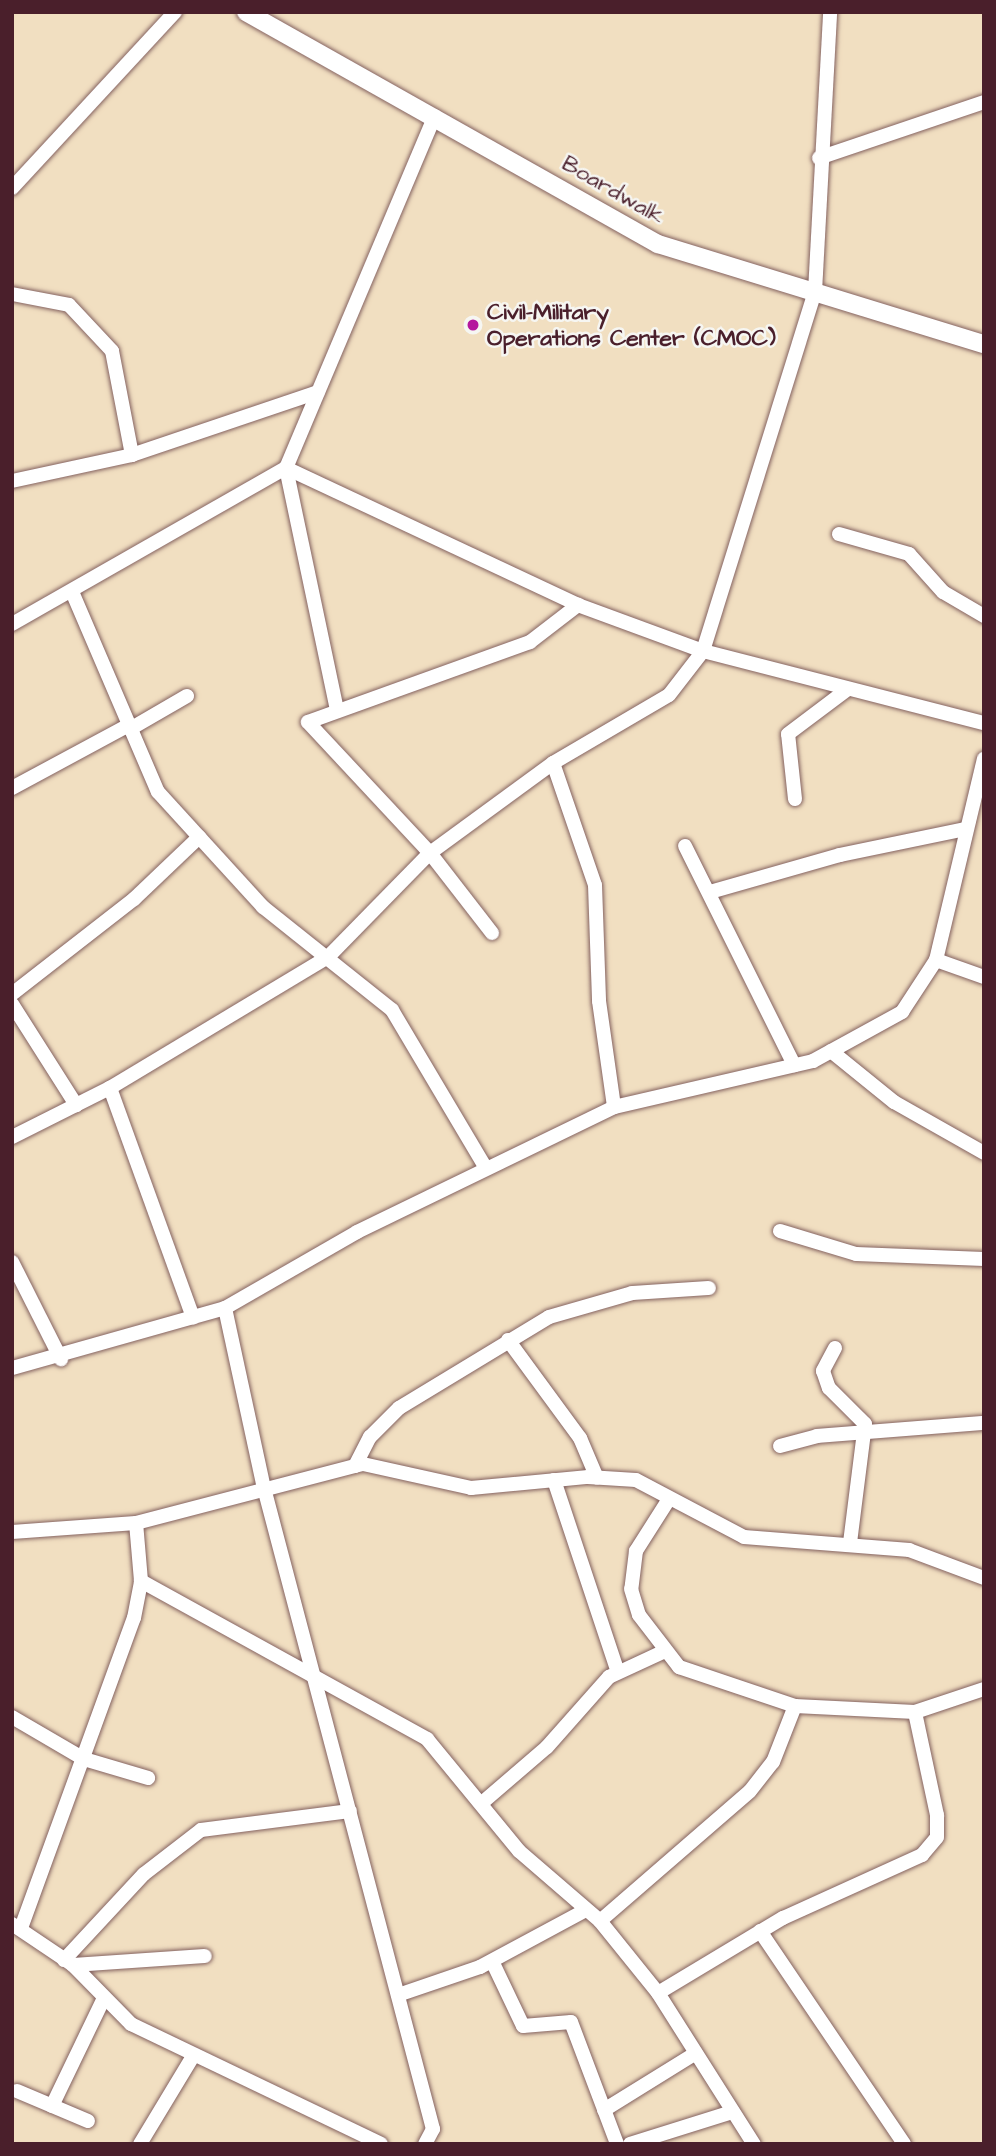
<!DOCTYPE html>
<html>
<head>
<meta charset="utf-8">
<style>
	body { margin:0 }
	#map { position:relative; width:996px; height:2156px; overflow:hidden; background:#f1dfc1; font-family:"Architects Daughter",sans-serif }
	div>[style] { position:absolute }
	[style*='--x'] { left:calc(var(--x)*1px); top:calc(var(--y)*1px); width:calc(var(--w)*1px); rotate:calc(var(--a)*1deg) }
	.roads { filter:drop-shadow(0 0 2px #846260) drop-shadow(0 0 2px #846260) }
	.minor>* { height:14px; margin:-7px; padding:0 7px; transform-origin:7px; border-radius:7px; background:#fff }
	.tertiary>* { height:18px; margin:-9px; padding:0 9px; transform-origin:9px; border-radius:9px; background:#fff }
	.dots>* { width:19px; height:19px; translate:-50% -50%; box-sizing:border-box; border:4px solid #f6f6f2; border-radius:50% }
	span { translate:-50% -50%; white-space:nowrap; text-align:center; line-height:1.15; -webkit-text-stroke:5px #f6f6f2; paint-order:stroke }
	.street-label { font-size:23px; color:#4a1f2b }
	.poi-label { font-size:23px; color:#4a1f2b; font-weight:700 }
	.left { translate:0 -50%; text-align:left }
	.frame { position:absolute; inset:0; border:14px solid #4a1f2b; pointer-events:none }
</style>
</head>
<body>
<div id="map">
	<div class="roads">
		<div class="minor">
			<div style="--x:819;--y:158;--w:174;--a:-18.7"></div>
			<div style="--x:12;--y:188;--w:240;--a:-47.2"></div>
			<div style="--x:12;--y:294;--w:58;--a:10.9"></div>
			<div style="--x:69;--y:305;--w:63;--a:46.9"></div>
			<div style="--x:112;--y:351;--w:106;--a:79.1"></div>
			<div style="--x:286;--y:468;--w:323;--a:25.1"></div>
			<div style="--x:578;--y:605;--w:133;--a:20.2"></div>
			<div style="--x:703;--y:651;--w:290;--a:14.4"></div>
			<div style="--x:286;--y:468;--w:248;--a:78.1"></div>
			<div style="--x:12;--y:481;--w:123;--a:-12.2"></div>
			<div style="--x:132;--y:455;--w:196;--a:-18.7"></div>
			<div style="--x:839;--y:534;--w:73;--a:15.9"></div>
			<div style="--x:909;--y:554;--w:51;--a:48.2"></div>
			<div style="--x:943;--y:592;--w:48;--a:30.3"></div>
			<div style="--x:73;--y:594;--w:215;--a:66.8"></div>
			<div style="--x:158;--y:792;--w:156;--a:47.6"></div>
			<div style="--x:263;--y:907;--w:165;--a:38.6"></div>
			<div style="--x:392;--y:1010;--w:184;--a:59.3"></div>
			<div style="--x:12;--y:624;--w:315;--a:-29.7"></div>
			<div style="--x:286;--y:468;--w:382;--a:-67.1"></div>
			<div style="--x:130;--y:729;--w:66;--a:-30.1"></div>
			<div style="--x:553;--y:763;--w:129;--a:71"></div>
			<div style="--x:595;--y:885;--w:116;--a:88"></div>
			<div style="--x:599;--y:1001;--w:107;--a:81.9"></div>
			<div style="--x:12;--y:788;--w:133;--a:-28.3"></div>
			<div style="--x:795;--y:799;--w:65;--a:-96.1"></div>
			<div style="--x:788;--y:734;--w:75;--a:-36.9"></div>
			<div style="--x:685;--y:846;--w:245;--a:63.5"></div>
			<div style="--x:710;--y:892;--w:135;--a:-15.9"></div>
			<div style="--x:840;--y:855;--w:129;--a:-11.7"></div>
			<div style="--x:492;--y:933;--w:101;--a:-127.8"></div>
			<div style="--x:430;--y:853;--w:179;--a:-133"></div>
			<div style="--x:308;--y:722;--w:236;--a:-19.8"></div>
			<div style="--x:530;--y:642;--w:61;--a:-37.6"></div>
			<div style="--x:936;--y:960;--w:51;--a:19.5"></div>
			<div style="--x:12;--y:994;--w:155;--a:-37.9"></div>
			<div style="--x:134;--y:899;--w:90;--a:-43.6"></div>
			<div style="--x:12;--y:1004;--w:120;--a:57.6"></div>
			<div style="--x:831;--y:1051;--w:81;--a:39"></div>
			<div style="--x:894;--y:1102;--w:103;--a:29.5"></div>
			<div style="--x:110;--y:1088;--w:244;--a:70.1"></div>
			<div style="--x:12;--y:1137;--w:110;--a:-26.6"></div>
			<div style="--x:110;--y:1088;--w:254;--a:-31"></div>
			<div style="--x:328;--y:957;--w:146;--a:-45.6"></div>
			<div style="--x:430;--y:853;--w:152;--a:-36.2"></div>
			<div style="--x:553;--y:763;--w:134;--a:-30.4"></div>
			<div style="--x:669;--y:695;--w:56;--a:-52.3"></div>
			<div style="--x:703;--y:651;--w:376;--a:-72.7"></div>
			<div style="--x:815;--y:292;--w:280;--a:-86.9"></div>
			<div style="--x:780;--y:1231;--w:79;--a:16.8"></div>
			<div style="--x:856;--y:1254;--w:128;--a:2.2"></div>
			<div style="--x:12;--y:1262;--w:109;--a:63.2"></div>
			<div style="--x:225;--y:1308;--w:184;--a:77.8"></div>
			<div style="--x:264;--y:1488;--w:663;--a:75.23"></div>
			<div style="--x:433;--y:2129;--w:17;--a:118"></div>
			<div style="--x:508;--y:1340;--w:122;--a:53.7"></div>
			<div style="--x:580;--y:1438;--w:43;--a:67"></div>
			<div style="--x:835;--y:1348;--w:26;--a:118"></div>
			<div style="--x:823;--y:1371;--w:18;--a:71"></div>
			<div style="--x:829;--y:1388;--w:51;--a:45"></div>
			<div style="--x:865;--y:1424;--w:119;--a:97.2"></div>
			<div style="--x:12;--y:1368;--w:221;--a:-15.7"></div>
			<div style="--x:225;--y:1308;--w:152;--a:-29.9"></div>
			<div style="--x:357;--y:1232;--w:286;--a:-25.9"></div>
			<div style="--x:614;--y:1107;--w:204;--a:-13"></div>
			<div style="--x:813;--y:1061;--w:102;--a:-28.8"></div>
			<div style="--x:902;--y:1012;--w:62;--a:-56.8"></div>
			<div style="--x:936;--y:960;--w:207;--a:-76.6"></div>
			<div style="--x:780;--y:1446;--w:38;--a:-15"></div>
			<div style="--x:817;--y:1436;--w:168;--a:-4.5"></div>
			<div style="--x:355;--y:1466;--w:33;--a:-63"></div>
			<div style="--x:370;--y:1437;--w:41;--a:-45"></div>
			<div style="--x:399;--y:1408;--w:175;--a:-31.2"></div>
			<div style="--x:549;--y:1317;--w:86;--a:-16.1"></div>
			<div style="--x:632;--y:1293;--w:77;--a:-3.7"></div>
			<div style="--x:554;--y:1480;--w:202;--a:71.6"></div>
			<div style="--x:669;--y:1499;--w:62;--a:122.4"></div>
			<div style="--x:636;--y:1551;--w:38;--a:97"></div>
			<div style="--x:631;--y:1589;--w:27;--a:73"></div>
			<div style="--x:639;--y:1615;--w:66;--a:52.4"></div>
			<div style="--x:679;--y:1667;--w:122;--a:18.6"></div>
			<div style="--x:795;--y:1706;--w:120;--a:2.9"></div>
			<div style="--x:915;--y:1712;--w:73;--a:-18.4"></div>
			<div style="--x:12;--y:1532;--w:124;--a:-4.2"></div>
			<div style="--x:136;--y:1523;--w:235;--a:-14.6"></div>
			<div style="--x:363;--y:1464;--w:111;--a:12.5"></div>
			<div style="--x:471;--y:1488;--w:118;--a:-5.4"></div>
			<div style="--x:588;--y:1477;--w:48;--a:3.6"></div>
			<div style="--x:636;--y:1480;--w:122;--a:27.8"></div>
			<div style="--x:744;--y:1537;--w:166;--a:4.5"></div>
			<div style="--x:909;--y:1550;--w:80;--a:20.5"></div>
			<div style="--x:141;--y:1581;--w:327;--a:28.9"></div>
			<div style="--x:427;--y:1739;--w:145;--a:50.6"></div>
			<div style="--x:519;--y:1851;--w:107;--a:40.8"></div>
			<div style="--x:600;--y:1921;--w:92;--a:51.1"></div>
			<div style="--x:658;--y:1993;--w:179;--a:57.6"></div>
			<div style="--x:12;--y:1717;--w:83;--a:30.3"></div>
			<div style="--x:84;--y:1759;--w:67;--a:16.5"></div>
			<div style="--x:483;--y:1802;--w:84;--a:-40.7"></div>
			<div style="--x:547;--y:1747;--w:94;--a:-48.5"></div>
			<div style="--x:609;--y:1677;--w:62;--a:-24.9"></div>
			<div style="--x:600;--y:1921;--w:198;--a:-40.9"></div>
			<div style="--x:750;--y:1791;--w:37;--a:-52"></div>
			<div style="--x:773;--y:1762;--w:60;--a:-68.6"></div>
			<div style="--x:12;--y:1924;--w:73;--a:33.9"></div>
			<div style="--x:73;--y:1965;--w:83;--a:45.5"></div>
			<div style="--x:131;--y:2024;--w:277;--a:25.6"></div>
			<div style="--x:21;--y:1928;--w:330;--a:-70"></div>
			<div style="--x:134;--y:1618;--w:38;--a:-79"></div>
			<div style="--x:141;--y:1581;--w:58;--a:-94.9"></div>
			<div style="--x:760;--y:1931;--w:257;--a:55.9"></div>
			<div style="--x:64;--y:1960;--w:117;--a:-47.1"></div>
			<div style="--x:144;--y:1874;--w:72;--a:-37.7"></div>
			<div style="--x:201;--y:1830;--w:150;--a:-7.3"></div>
			<div style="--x:492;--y:1961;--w:72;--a:64.5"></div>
			<div style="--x:523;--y:2026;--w:48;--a:-4.8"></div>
			<div style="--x:571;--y:2022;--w:130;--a:69.3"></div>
			<div style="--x:73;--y:1965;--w:132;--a:-3.9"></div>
			<div style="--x:658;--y:1993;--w:146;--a:-31"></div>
			<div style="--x:783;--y:1918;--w:153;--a:-24.4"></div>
			<div style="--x:922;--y:1855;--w:23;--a:-50"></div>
			<div style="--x:937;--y:1837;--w:22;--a:-90"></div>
			<div style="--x:937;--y:1815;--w:105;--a:-102.1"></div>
			<div style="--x:398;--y:1995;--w:87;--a:-18.9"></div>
			<div style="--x:480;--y:1967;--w:120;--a:-28.3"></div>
			<div style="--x:17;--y:2091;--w:77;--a:22.9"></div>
			<div style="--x:52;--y:2106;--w:120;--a:-64.3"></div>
			<div style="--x:604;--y:2110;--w:108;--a:-31.8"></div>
			<div style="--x:140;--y:2144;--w:103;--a:-58.9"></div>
			<div style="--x:630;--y:2144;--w:107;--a:-17.4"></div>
		</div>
		<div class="tertiary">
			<div style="--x:246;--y:12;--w:473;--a:29.4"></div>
			<div style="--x:658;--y:244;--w:341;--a:17.1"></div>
		</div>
	</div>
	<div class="dots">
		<div style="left:473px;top:325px;background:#b5179e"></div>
	</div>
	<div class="street-label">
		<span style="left:613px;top:190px;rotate:30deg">Boardwalk</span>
	</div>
	<div class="poi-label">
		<span class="left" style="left:487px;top:325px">Civil-Military<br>Operations Center (CMOC)</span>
	</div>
	<div class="frame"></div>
</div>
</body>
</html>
